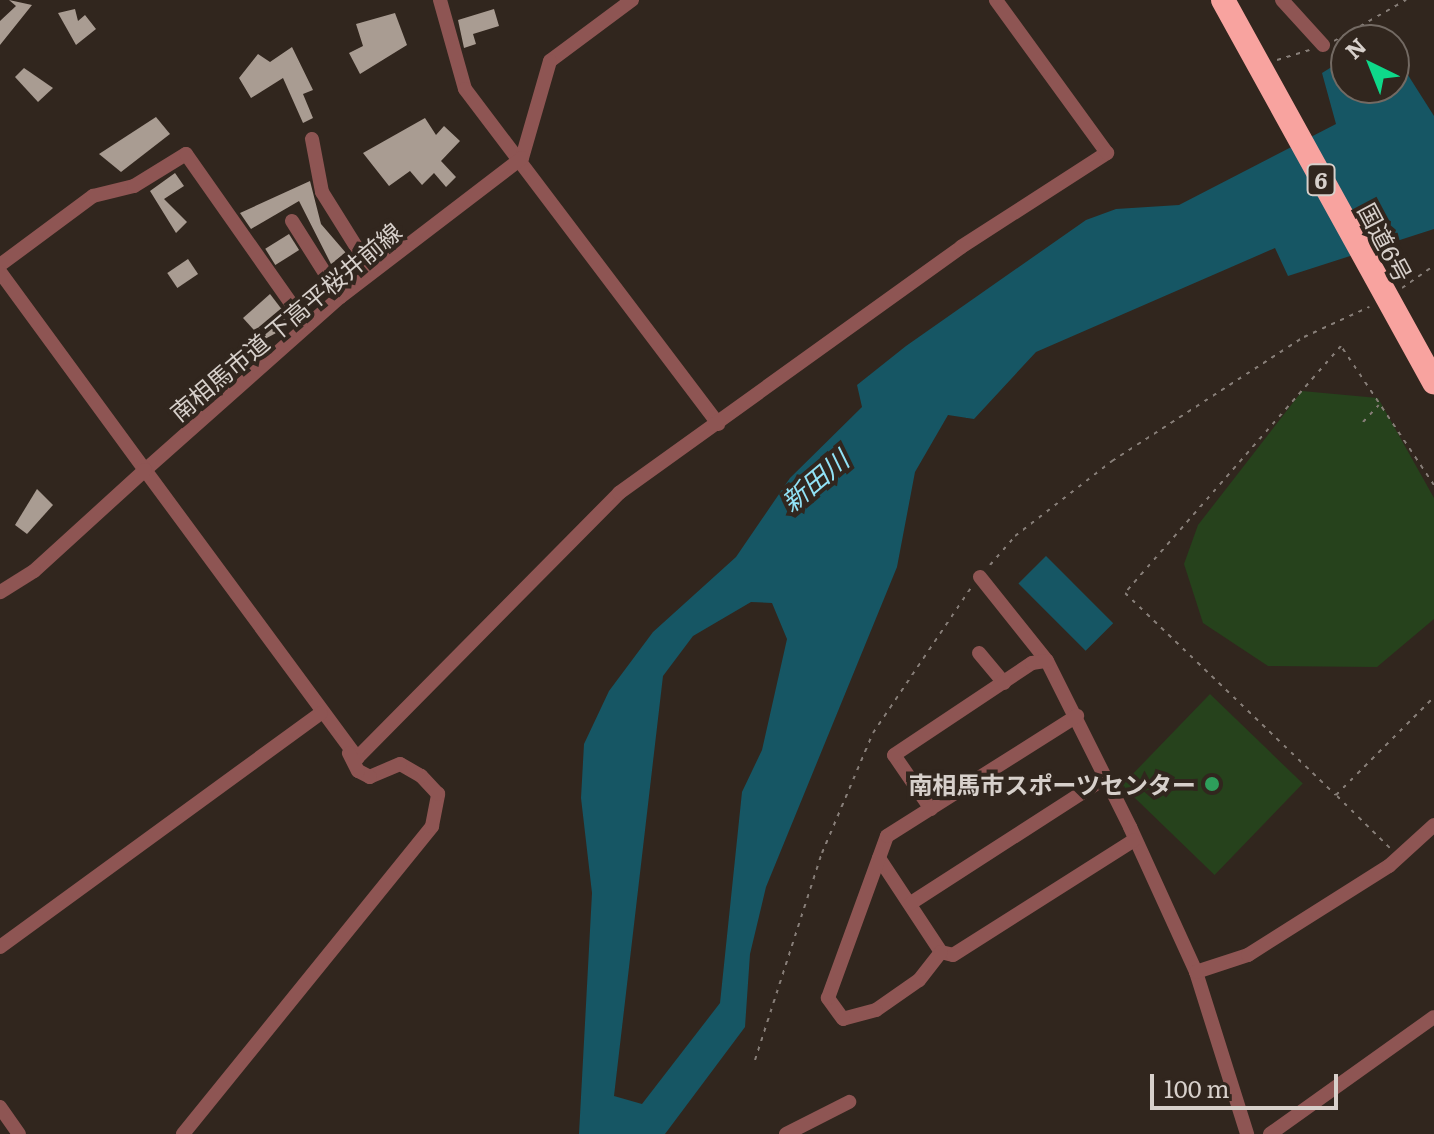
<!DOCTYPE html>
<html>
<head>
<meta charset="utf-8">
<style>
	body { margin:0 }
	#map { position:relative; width:1434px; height:1134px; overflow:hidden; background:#31261e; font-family:Literata,"Noto Sans JP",serif }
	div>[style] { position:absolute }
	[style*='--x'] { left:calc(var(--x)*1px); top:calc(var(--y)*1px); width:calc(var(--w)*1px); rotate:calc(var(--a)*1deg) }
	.green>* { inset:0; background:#26421c; transform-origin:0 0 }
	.water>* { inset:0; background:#165664; transform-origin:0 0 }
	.building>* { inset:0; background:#a99c92; transform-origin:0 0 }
	.path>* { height:2px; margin-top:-1px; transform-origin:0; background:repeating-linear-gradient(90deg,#877e78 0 4px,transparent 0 10px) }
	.street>* { height:14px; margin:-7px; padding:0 7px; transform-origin:7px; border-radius:7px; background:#8e5553 }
	.highway>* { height:24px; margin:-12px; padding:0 12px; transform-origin:12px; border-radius:12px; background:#f8a39f }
	.dots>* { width:22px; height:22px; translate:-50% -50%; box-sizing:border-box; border:4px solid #31261e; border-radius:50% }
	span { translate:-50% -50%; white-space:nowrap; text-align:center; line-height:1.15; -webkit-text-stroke:8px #31261e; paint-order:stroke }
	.shield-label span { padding:2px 6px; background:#31261e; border:2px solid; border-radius:6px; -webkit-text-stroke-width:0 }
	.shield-label { font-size:22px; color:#d7d0cb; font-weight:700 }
	.street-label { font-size:24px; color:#d7d0cb }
	.poi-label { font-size:24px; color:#d7d0cb; font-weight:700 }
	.right { translate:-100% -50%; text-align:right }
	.water-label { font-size:26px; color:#92e3f7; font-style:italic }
	.north { position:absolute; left:1330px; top:24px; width:80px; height:80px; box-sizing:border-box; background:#31261e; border:2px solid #736a63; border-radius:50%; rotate:317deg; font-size:22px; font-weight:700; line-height:32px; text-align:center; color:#d7d0cb }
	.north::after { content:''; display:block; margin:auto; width:28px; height:36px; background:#0ed98a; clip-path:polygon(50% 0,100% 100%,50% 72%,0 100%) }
	.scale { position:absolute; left:1150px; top:1074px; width:188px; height:36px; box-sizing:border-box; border:4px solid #d7d0cb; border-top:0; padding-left:10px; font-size:24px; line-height:28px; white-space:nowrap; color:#d7d0cb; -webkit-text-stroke:6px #31261e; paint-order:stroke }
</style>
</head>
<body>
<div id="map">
	<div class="green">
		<div style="clip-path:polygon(1302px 391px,1378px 398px,1434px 498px,1434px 619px,1377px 667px,1268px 666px,1203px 623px,1184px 564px,1198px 525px)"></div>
		<div style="left:1210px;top:694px;width:129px;height:127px;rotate:44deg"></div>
	</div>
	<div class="water">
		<div style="clip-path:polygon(evenodd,1394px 53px,1434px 116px,1434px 229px,1288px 276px,1275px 248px,1036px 352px,974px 419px,948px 415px,915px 472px,897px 567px,766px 887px,750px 954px,745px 1027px,665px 1134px,579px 1134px,592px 893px,581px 798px,584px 744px,609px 691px,653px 632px,736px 557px,790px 478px,862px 407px,857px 385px,906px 346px,1086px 220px,1116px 209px,1179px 205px,1336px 124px,1322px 73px,1346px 58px,1346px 88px,1394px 88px,1394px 53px,751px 602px,772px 603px,787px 639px,762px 750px,742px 792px,720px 1003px,642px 1104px,614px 1096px,663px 676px,693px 636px,751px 602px)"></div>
		<div style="left:1046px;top:556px;width:95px;height:39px;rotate:45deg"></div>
	</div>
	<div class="building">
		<div style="clip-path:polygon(9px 0,32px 5px,0 45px,0 21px,16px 6px)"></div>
		<div style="clip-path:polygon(75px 9px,78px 21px,85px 15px,96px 29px,76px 45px,58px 13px)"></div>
		<div style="clip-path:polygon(494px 9px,499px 26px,473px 34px,476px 44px,464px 48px,458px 20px)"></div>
		<div style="clip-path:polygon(395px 13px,407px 45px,360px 74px,349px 53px,363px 46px,356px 24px)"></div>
		<div style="clip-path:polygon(292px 47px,313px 90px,303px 94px,313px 118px,303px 123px,283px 78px,251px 98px,239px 78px,258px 54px,270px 62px)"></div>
		<div style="clip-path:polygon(24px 68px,53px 88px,38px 102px,15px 77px)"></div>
		<div style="clip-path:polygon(156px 117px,170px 134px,121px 172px,99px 154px)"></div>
		<div style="clip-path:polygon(425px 118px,436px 135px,444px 126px,460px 141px,441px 161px,456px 177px,446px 187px,434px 173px,422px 185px,410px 171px,389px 186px,363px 153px)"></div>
		<div style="clip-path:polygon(175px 173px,184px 186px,164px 199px,187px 222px,176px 233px,150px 191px)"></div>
		<div style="clip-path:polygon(310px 181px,321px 224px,346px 253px,331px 264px,299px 201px,251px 229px,240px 213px)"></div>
		<div style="left:289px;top:234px;width:19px;height:28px;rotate:58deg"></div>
		<div style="left:188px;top:259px;width:18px;height:25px;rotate:56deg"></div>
		<div style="clip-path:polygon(270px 294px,293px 324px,263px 340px,243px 318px)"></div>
		<div style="clip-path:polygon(37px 489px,53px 505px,27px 534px,15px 525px)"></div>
	</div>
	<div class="path">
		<div style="--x:1334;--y:41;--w:83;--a:-29.7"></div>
		<div style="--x:1277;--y:60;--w:34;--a:-17"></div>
		<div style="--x:1402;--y:288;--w:39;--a:-35"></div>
		<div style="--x:1363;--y:422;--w:23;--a:-47"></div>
		<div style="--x:1434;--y:485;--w:167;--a:-123.8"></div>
		<div style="--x:1341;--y:346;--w:328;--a:131.2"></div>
		<div style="--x:1125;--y:593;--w:292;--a:43.8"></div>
		<div style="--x:1336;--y:795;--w:139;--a:-45"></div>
		<div style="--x:990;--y:565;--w:38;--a:-49"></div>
		<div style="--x:1015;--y:536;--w:123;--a:-37.7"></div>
		<div style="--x:1112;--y:461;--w:229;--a:-32.9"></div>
		<div style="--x:1304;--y:337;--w:72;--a:-24.8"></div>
		<div style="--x:1337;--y:796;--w:74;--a:44.5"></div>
		<div style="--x:755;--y:1060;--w:218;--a:-72.1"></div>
		<div style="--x:822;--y:853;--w:130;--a:-67"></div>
		<div style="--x:873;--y:733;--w:174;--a:-56"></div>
	</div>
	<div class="street">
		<div style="--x:440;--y:0;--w:92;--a:74.3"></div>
		<div style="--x:465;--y:89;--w:420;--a:52.9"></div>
		<div style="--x:632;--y:0;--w:102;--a:143.4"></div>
		<div style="--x:550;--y:61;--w:101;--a:106.1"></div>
		<div style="--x:522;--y:158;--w:229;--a:142.6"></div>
		<div style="--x:340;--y:297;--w:261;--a:138.4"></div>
		<div style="--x:145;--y:470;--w:358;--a:53.6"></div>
		<div style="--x:357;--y:758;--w:373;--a:-45.3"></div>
		<div style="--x:619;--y:493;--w:421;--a:-35.7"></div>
		<div style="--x:961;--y:247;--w:174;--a:-32.8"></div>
		<div style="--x:1107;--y:153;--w:189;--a:-126"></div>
		<div style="--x:1282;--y:0;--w:61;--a:47.7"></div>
		<div style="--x:312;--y:139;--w:54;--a:79.3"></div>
		<div style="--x:322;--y:192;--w:94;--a:58"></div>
		<div style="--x:292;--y:221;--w:90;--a:57.7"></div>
		<div style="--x:0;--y:265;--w:116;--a:-36.6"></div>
		<div style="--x:93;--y:196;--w:42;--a:-13.7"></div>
		<div style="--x:134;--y:186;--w:61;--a:-31.6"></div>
		<div style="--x:186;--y:154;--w:210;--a:54.9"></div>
		<div style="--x:0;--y:272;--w:245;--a:53.8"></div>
		<div style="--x:145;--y:470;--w:150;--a:137.7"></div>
		<div style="--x:34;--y:571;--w:40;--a:148"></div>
		<div style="--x:980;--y:577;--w:107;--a:51.4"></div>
		<div style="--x:1047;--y:661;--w:186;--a:63.4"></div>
		<div style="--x:1130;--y:827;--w:159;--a:65.5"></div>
		<div style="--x:1196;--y:972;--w:170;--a:72.5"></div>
		<div style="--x:979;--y:653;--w:39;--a:50"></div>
		<div style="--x:931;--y:809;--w:65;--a:-124.4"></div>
		<div style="--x:894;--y:755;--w:166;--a:-33.7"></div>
		<div style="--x:1032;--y:663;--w:15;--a:-8"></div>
		<div style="--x:879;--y:858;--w:113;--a:56.6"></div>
		<div style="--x:941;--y:952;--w:12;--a:14"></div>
		<div style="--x:953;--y:955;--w:214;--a:-32.4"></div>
		<div style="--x:911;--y:903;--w:231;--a:-32.8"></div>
		<div style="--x:0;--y:947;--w:397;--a:-36.1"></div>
		<div style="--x:941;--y:952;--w:36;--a:128"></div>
		<div style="--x:919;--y:980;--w:52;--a:145.1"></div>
		<div style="--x:876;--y:1010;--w:34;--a:165"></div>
		<div style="--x:843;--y:1019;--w:26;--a:-126"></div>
		<div style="--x:828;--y:998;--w:172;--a:-70"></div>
		<div style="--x:887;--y:836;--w:225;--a:-32.3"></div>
		<div style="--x:1196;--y:972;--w:55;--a:-18.1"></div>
		<div style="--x:1248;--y:955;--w:167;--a:-32.3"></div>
		<div style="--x:1389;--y:866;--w:61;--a:-42.3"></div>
		<div style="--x:0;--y:1107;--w:33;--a:55"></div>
		<div style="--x:183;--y:1134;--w:396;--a:-51"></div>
		<div style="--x:432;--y:826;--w:33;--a:-79"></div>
		<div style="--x:438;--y:794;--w:25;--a:-133"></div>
		<div style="--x:421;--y:776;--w:24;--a:-150"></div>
		<div style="--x:400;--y:764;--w:33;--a:157"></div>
		<div style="--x:370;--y:777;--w:13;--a:-153"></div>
		<div style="--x:358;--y:771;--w:20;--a:-117"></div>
		<div style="--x:786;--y:1134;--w:71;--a:-26.9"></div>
		<div style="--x:1270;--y:1134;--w:201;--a:-35.5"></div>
	</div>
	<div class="highway">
		<div style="--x:1223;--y:0;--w:437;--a:61.1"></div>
	</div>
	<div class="dots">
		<div style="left:1212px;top:784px;background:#2e9e5b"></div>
	</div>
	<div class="shield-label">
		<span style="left:1321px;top:180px">6</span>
	</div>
	<div class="street-label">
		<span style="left:1386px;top:242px;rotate:62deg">国道6号</span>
		<span style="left:285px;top:321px;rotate:-40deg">南相馬市道 下高平桜井前線</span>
	</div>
	<div class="poi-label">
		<span class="right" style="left:1196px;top:784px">南相馬市スポーツセンター</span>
	</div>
	<div class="water-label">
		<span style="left:814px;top:480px;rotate:-40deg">新田川</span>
	</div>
	<div class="north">N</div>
	<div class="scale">100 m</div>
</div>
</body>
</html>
